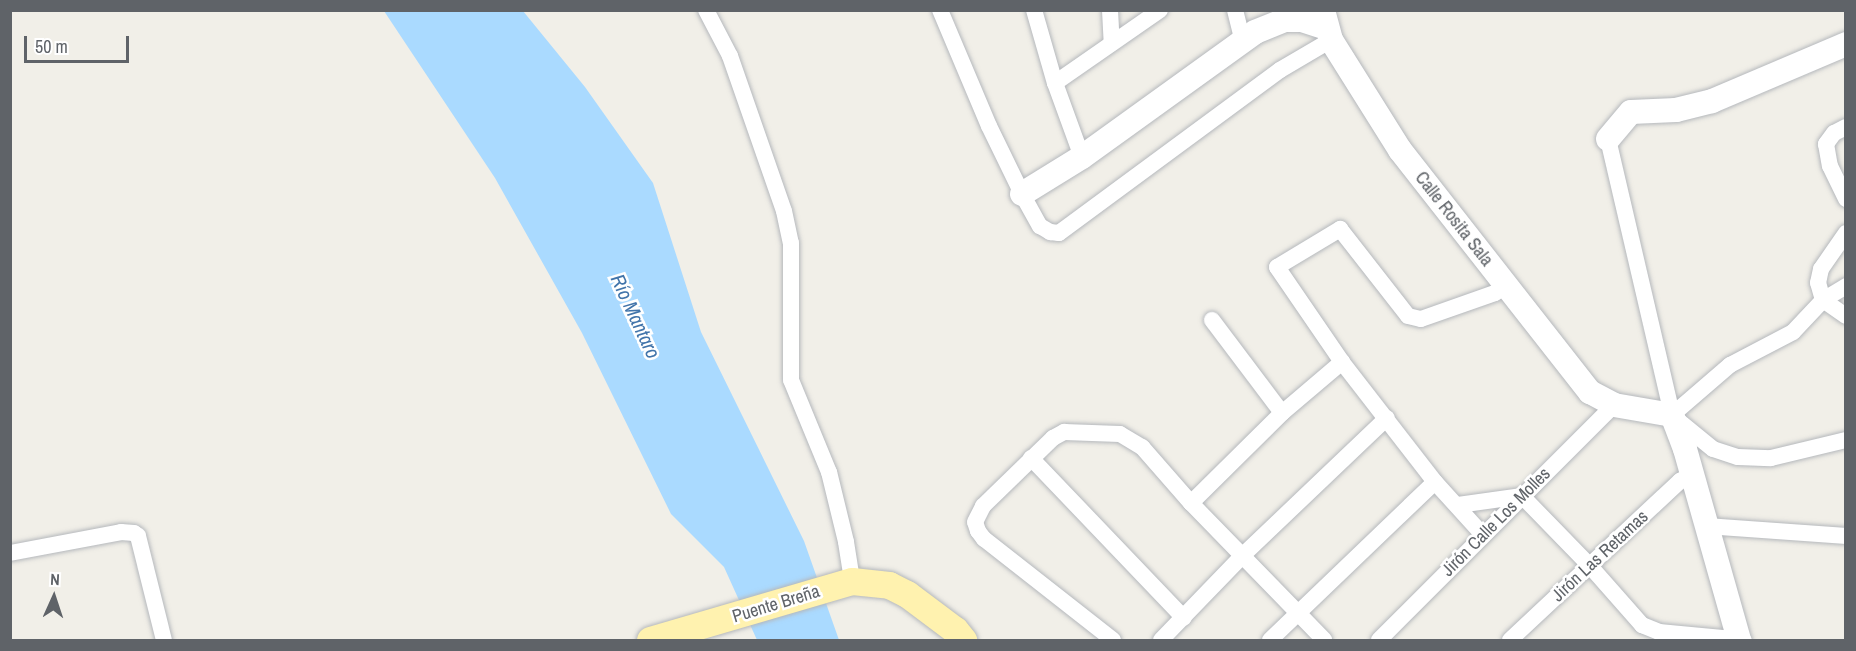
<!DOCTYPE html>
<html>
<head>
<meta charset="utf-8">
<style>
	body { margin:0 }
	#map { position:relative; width:1856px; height:651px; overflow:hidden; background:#f1efe8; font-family:"Archivo Narrow",sans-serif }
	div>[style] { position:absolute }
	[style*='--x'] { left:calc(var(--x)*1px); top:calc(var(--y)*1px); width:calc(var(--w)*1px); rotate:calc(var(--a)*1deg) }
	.water>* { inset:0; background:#aadaff }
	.roads { filter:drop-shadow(0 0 2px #b5b8bc) drop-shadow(0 0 2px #b5b8bc) }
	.street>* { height:16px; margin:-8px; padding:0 8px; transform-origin:8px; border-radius:8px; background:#fff }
	.secondary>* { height:24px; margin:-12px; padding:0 12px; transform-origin:12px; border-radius:12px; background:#fff }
	.primary>* { height:27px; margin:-13.5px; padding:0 13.5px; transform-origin:13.5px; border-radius:13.5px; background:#fff2af }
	span { translate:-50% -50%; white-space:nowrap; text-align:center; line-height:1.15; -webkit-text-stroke:5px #fff; paint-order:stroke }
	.street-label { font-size:18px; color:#5f6368 }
	.water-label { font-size:20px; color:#4174aa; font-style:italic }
	.frame { position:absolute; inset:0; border:12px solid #5f6368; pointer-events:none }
	.north { position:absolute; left:24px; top:567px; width:60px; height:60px; -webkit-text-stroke:4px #fff; paint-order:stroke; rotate:3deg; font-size:16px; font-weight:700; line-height:24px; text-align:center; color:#5f6368 }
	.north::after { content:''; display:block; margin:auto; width:21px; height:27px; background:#5f6368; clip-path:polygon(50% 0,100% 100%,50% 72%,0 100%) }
	.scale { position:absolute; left:24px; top:36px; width:105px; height:27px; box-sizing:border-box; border:3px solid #5f6368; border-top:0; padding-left:8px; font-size:18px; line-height:21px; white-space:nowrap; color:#5f6368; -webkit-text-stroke:4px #fff; paint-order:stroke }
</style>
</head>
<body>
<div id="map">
	<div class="water">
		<div style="clip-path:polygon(384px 11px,523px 11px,585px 87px,653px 183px,701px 332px,804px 541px,839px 640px,757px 640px,724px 567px,671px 514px,582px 333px,495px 178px)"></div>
	</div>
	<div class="roads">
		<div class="street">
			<div style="--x:706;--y:10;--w:52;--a:62.4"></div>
			<div style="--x:730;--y:56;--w:164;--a:70.8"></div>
			<div style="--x:784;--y:211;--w:33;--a:78"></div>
			<div style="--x:791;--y:243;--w:137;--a:90"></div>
			<div style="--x:791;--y:380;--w:100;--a:67.6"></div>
			<div style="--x:829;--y:472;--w:72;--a:76.3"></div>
			<div style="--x:846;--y:542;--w:39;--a:81"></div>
			<div style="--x:940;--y:10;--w:126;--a:67.1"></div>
			<div style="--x:989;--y:126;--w:76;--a:64.1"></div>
			<div style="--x:1022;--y:194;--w:37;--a:61"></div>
			<div style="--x:1040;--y:226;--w:12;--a:31"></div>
			<div style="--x:1050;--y:232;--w:9;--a:6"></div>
			<div style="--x:1059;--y:233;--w:275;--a:-36.4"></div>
			<div style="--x:1280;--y:70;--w:59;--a:-30.5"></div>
			<div style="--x:1034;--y:10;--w:76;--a:74"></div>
			<div style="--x:1055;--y:83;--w:79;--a:70"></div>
			<div style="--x:1110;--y:10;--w:33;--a:87"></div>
			<div style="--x:1235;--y:10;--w:32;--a:76"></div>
			<div style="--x:1055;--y:83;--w:128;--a:-34.8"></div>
			<div style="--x:1846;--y:127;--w:13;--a:153"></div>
			<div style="--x:1834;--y:133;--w:14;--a:126"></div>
			<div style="--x:1826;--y:144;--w:22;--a:80"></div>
			<div style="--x:1830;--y:166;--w:37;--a:64"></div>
			<div style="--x:1608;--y:139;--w:283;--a:76.9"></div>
			<div style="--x:1823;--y:300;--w:18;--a:-106"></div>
			<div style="--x:1818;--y:283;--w:14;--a:-78"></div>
			<div style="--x:1821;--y:269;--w:44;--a:-55.2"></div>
			<div style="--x:1823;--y:300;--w:28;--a:35"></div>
			<div style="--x:1212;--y:320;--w:116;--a:53"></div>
			<div style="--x:1672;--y:415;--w:77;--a:-40.8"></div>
			<div style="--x:1730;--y:365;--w:71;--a:-27.6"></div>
			<div style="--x:1793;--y:332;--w:44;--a:-46.8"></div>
			<div style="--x:1823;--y:300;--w:27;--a:-31"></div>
			<div style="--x:1675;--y:418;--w:49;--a:39.2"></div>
			<div style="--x:1713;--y:449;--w:26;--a:18"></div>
			<div style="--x:1738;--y:457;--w:33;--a:2"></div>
			<div style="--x:1771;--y:458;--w:77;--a:-13.5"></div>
			<div style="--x:1031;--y:458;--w:221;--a:46.3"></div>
			<div style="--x:1191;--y:503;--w:128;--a:-44.7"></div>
			<div style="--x:1282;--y:413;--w:79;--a:-40.4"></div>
			<div style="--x:1458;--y:505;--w:65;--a:-8"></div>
			<div style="--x:1522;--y:496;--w:98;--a:45.8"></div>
			<div style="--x:1590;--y:566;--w:79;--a:48.6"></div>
			<div style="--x:1642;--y:625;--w:18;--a:22"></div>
			<div style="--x:1659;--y:632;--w:85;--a:5.4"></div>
			<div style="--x:1707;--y:526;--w:139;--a:4.1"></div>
			<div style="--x:1483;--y:535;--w:72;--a:-132.2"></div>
			<div style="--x:1435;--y:482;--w:152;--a:-127.8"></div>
			<div style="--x:1342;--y:362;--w:115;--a:-124.4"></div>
			<div style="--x:1277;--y:267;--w:74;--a:-31.1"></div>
			<div style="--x:1340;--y:229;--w:110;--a:52"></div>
			<div style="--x:1408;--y:316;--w:13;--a:13"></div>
			<div style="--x:1421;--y:319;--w:78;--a:-19.4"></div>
			<div style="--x:1495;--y:293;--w:14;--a:-36"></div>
			<div style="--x:10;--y:553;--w:113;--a:-10.7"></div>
			<div style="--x:121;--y:532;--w:13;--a:4"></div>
			<div style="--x:134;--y:533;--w:5;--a:37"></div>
			<div style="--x:138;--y:536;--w:107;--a:76"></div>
			<div style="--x:1113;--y:640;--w:164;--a:-141.9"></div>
			<div style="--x:984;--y:539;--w:10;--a:-127"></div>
			<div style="--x:978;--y:531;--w:9;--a:-108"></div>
			<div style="--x:975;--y:522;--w:18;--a:-63"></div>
			<div style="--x:983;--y:506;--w:98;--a:-44.2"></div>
			<div style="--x:1053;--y:438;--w:13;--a:-29"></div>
			<div style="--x:1064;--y:432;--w:56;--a:2"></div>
			<div style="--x:1120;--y:434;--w:26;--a:31"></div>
			<div style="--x:1142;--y:447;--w:74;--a:48.8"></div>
			<div style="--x:1191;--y:503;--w:191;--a:45.8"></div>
			<div style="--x:1161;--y:640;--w:117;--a:-46"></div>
			<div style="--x:1242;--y:556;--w:200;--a:-43.6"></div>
			<div style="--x:1270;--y:640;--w:228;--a:-43.8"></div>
			<div style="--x:1379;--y:640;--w:332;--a:-45"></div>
			<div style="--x:1510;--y:640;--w:233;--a:-43.1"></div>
			<div style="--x:1680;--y:481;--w:14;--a:-30"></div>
		</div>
		<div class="secondary">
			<div style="--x:1323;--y:10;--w:31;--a:75"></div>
			<div style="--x:1331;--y:40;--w:130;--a:57.9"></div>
			<div style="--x:1400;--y:150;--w:308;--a:51.9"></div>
			<div style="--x:1590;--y:392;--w:27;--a:28"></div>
			<div style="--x:1614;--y:405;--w:59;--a:9.8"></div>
			<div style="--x:1672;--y:415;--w:36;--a:69"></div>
			<div style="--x:1685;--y:449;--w:198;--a:74.2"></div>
			<div style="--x:1608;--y:139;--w:35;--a:-50"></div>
			<div style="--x:1631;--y:112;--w:45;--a:-2.5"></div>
			<div style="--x:1676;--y:110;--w:37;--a:-14"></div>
			<div style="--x:1712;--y:101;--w:146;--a:-23"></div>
			<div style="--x:1022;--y:194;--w:70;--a:-31.7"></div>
			<div style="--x:1082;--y:157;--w:213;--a:-35.8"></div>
			<div style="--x:1255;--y:32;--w:31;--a:-22"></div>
			<div style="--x:1284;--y:20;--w:18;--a:0"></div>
			<div style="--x:1302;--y:20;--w:26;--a:18"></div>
		</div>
		<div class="primary">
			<div style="--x:650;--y:640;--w:210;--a:-16.3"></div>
			<div style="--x:852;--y:581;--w:37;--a:6"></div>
			<div style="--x:889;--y:585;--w:20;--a:27"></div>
			<div style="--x:907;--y:594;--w:60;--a:36.9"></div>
			<div style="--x:955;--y:630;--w:13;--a:51"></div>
		</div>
	</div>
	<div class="street-label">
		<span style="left:1454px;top:219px;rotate:52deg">Calle Rosita Sala</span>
		<span style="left:1496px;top:522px;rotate:-45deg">Jirón Calle Los Molles</span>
		<span style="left:1600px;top:556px;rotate:-43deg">Jirón Las Retamas</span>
		<span style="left:776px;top:604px;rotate:-17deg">Puente Breña</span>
	</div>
	<div class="water-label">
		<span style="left:636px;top:316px;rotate:65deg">Río Mantaro</span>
	</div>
	<div class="frame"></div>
	<div class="north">N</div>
	<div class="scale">50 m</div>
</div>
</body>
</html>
